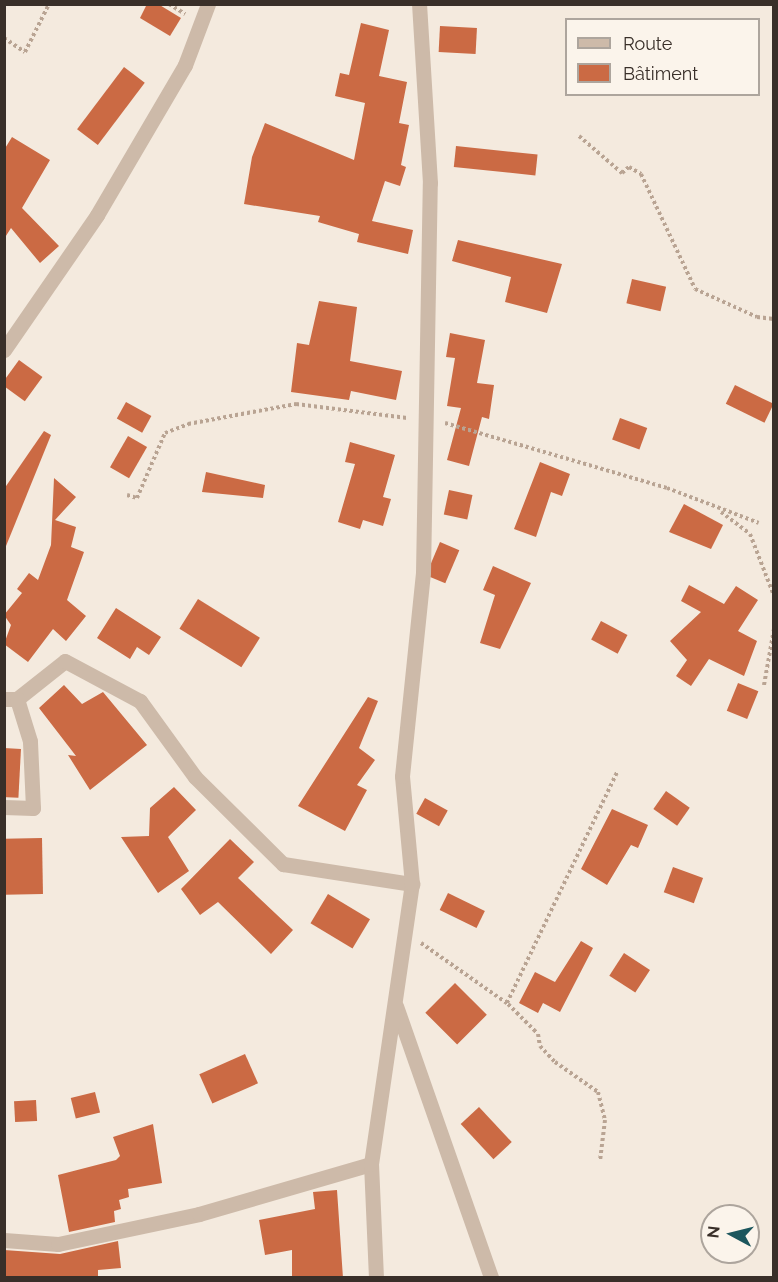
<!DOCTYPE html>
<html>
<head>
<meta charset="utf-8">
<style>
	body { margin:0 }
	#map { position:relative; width:778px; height:1282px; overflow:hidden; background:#f4eade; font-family:Raleway,sans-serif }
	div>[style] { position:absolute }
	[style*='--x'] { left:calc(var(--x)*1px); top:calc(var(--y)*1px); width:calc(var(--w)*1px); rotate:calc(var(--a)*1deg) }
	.building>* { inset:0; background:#cb6a44; transform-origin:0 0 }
	.path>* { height:4px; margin-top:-2px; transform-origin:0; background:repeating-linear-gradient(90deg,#b9a493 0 3px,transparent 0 6px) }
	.minor>* { height:15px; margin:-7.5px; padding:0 7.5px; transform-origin:7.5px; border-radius:7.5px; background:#cdbaa9 }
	span { translate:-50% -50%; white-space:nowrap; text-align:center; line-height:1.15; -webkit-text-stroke:4.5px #fbf4eb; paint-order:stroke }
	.frame { position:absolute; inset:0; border:6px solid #392f29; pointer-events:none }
	.legend { position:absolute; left:565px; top:18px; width:195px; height:78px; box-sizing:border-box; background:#fbf4eb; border:2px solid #ada59d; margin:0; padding:8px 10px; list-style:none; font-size:18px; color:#392f29 }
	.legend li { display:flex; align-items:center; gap:12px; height:30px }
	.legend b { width:30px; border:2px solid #ada59d }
	.north { position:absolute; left:700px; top:1204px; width:60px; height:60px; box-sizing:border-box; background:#fbf4eb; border:2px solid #ada59d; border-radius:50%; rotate:277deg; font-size:16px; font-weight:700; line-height:24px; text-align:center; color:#392f29 }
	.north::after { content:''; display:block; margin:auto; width:21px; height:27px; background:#1c565d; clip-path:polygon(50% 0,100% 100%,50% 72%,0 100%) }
</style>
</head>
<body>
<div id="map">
	<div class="building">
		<div style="clip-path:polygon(147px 4px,158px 4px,181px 18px,170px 36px,140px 18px)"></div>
		<div style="clip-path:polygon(361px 23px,389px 30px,379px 76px,407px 82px,399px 123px,409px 125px,401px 165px,406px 167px,400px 186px,385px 181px,372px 221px,413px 230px,408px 254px,357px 242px,359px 234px,318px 222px,320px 216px,244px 204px,252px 157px,265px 123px,354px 160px,365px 103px,335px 96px,340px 73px,349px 75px)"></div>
		<div style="left:440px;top:26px;width:37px;height:26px;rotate:3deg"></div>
		<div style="left:124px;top:67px;width:26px;height:78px;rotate:37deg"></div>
		<div style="clip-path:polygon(12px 137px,50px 160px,22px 208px,59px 246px,40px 263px,11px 228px,4px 239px,4px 150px)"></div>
		<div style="left:456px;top:146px;width:82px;height:21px;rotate:6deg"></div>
		<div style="clip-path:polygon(458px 240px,562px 264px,547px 313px,505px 302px,511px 277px,452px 261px)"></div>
		<div style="left:632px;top:279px;width:35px;height:25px;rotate:13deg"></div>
		<div style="clip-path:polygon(319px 301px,357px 307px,350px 361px,402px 371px,396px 400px,351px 391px,349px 400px,291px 392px,297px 343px,309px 345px)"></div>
		<div style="clip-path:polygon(450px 333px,485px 340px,477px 383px,494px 385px,489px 419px,482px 417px,469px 466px,447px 460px,461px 408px,447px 406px,455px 358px,446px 357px)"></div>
		<div style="left:19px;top:360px;width:29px;height:30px;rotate:36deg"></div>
		<div style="left:735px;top:385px;width:43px;height:21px;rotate:26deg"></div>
		<div style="left:126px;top:402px;width:29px;height:19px;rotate:29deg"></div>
		<div style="left:620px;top:418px;width:29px;height:23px;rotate:20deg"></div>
		<div style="clip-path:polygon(44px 431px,51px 435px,4px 551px,4px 489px)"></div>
		<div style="left:128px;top:436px;width:22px;height:36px;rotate:30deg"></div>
		<div style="clip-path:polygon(350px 442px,395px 455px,383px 497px,391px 499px,383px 526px,363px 520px,360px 529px,338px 522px,355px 464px,345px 462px)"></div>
		<div style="clip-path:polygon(540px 462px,570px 474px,562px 496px,551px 492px,536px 537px,514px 529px)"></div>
		<div style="clip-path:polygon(206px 472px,265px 485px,263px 498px,202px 492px)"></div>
		<div style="clip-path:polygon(54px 478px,76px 497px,55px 520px,76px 527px,71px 547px,84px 552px,67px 600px,86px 616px,66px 641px,53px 629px,28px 662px,4px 644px,11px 625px,4px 615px,22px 593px,17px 589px,29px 573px,38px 580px,51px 545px)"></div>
		<div style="left:449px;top:490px;width:24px;height:25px;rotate:12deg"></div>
		<div style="clip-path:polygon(684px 504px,723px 525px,711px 549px,669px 532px)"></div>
		<div style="left:440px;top:542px;width:21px;height:36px;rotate:23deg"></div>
		<div style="clip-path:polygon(493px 566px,531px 583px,500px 649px,480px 643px,495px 595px,483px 590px)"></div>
		<div style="clip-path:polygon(689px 585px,724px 604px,736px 586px,758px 600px,738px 631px,757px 641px,744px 676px,709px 659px,691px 686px,676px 676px,687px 660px,670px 641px,701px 612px,681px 601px)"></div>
		<div style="left:198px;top:599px;width:73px;height:35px;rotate:32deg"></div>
		<div style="clip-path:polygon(116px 608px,161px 637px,149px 655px,137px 647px,130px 659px,97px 638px)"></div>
		<div style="left:601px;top:621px;width:30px;height:21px;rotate:28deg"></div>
		<div style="left:738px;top:683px;width:22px;height:30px;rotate:22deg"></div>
		<div style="clip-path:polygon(64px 685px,82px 704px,103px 692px,147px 745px,90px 790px,68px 755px,76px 756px,39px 708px)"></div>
		<div style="clip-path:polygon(368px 697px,378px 701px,359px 748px,375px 760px,357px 785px,367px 790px,345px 831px,298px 806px)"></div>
		<div style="left:4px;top:748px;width:17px;height:49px;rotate:3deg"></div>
		<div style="clip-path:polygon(174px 787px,196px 810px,168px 837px,189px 871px,158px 893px,121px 837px,149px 836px,150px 808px)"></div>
		<div style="left:666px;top:791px;width:29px;height:22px;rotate:35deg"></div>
		<div style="left:425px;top:798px;width:26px;height:18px;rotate:29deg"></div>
		<div style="clip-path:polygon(612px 809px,648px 825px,638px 848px,631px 845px,607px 885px,581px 869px)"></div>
		<div style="left:42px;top:838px;width:56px;height:38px;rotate:89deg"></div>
		<div style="clip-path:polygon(230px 839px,254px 862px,238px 878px,293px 930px,271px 954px,218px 902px,200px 915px,181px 889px)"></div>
		<div style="left:673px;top:867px;width:32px;height:27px;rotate:20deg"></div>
		<div style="left:448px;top:893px;width:41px;height:19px;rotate:26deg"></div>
		<div style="left:328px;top:894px;width:49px;height:34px;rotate:31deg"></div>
		<div style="clip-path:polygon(581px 941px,593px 948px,560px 1012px,543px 1003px,538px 1013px,519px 1003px,535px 972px,555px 982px)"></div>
		<div style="left:624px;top:953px;width:31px;height:27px;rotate:33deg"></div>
		<div style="left:455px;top:983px;width:45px;height:42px;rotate:45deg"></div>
		<div style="left:245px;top:1054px;width:32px;height:50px;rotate:66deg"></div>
		<div style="left:95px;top:1092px;width:21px;height:25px;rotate:76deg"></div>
		<div style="left:36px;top:1100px;width:21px;height:22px;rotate:87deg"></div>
		<div style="left:479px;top:1107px;width:48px;height:25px;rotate:47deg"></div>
		<div style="clip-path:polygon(153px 1124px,162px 1183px,128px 1189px,129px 1197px,119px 1200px,121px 1209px,114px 1211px,115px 1222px,69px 1232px,58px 1175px,116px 1160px,120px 1156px,113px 1137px)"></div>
		<div style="clip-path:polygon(337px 1190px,343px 1278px,292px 1278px,292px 1250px,265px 1255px,259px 1220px,315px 1209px,313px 1192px)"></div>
		<div style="clip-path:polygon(118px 1241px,121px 1268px,98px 1270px,98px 1278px,4px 1278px,4px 1250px,60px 1254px)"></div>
	</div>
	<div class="path">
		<div style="--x:169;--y:4;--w:19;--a:32"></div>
		<div style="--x:4;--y:38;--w:25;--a:34"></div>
		<div style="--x:25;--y:52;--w:54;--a:-63.4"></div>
		<div style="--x:579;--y:136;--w:57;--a:40.7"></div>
		<div style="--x:622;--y:173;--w:9;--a:-41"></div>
		<div style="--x:629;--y:167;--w:14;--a:30"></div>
		<div style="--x:641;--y:174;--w:127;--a:64.8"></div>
		<div style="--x:695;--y:289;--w:68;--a:24.3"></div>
		<div style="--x:757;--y:317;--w:17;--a:7"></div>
		<div style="--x:445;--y:423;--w:231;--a:16.3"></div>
		<div style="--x:667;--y:488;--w:98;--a:20.8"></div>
		<div style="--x:127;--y:495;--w:10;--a:17"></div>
		<div style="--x:137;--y:498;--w:71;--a:-66.7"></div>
		<div style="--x:165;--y:433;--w:25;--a:-21"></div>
		<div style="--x:188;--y:424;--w:110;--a:-10.5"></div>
		<div style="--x:296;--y:404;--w:112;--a:7.2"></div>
		<div style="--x:721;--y:512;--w:36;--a:37"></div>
		<div style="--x:750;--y:534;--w:66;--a:68.8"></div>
		<div style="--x:764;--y:685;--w:57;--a:-79.9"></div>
		<div style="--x:421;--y:943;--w:106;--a:35"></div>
		<div style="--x:508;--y:1004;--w:42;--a:45"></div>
		<div style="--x:538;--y:1034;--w:12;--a:81"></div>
		<div style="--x:540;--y:1046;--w:22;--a:47"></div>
		<div style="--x:555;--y:1062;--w:52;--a:34.9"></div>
		<div style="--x:598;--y:1092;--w:29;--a:76"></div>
		<div style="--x:605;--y:1120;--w:41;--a:97"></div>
		<div style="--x:507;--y:1003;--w:256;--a:-64.5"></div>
	</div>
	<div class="minor">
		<div style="--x:4;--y:350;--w:164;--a:-55.4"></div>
		<div style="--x:97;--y:215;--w:174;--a:-59.6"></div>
		<div style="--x:185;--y:65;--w:65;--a:-69.3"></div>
		<div style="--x:4;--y:699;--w:13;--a:0"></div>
		<div style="--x:17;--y:699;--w:61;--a:-38.4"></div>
		<div style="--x:65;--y:661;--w:85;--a:28.1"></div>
		<div style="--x:140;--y:701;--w:94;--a:54.1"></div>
		<div style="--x:195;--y:777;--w:124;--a:44.7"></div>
		<div style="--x:283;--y:864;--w:131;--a:8.8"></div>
		<div style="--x:4;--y:807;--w:29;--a:2"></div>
		<div style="--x:33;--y:808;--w:67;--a:-92.6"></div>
		<div style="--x:30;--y:741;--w:44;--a:-107.2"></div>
		<div style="--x:396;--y:1006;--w:288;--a:70.7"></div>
		<div style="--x:4;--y:1240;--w:54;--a:4.2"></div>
		<div style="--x:58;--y:1244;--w:144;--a:-12"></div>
		<div style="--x:199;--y:1214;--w:179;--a:-16.2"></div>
		<div style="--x:376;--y:1278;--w:114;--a:-92.5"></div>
		<div style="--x:371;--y:1164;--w:283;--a:-81.7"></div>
		<div style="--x:412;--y:884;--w:108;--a:-95.3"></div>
		<div style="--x:402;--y:776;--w:204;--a:-84.1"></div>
		<div style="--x:423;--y:573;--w:390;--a:-89"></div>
		<div style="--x:430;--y:183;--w:179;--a:-93.5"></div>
	</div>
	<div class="frame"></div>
	<ul class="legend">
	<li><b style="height:8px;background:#cdbaa9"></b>Route</li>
	<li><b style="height:16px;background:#cb6a44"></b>Bâtiment</li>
	</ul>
	<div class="north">N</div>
</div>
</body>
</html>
